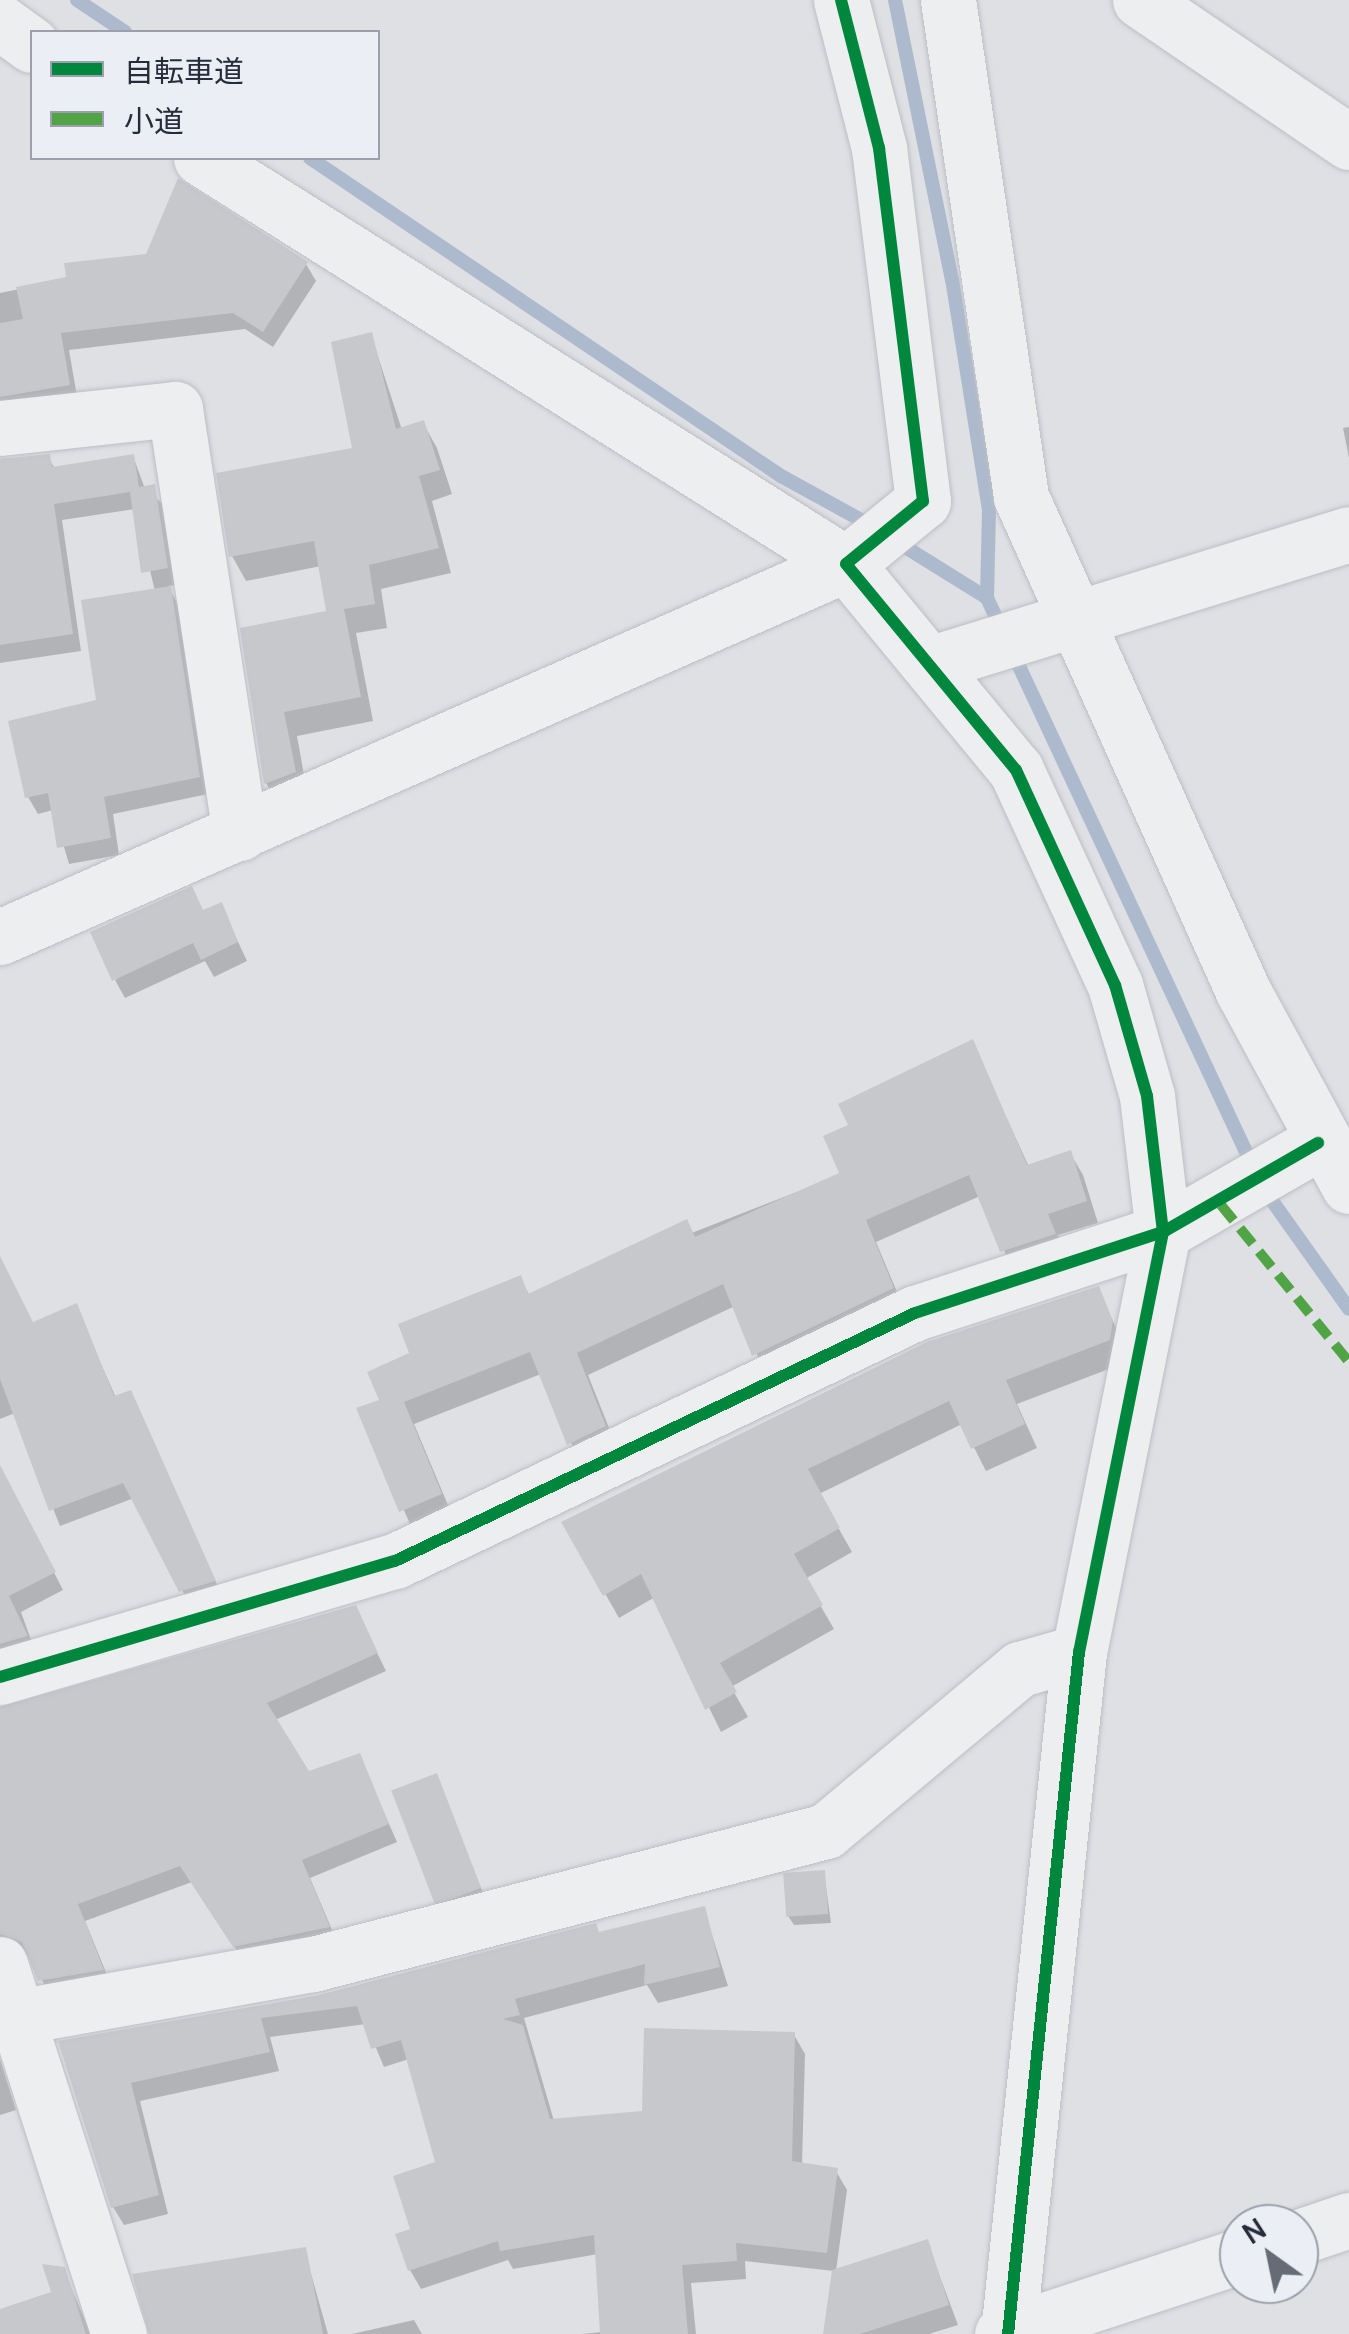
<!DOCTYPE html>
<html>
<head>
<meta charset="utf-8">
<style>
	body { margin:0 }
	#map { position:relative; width:1349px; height:2334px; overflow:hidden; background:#dee0e4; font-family:Manrope,"Noto Sans JP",sans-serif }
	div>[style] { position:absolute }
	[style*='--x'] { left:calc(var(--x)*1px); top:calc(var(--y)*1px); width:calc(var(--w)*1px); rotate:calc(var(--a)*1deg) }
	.shadow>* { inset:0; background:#0003 }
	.stream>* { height:14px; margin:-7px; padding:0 7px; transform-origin:7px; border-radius:7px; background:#adbace }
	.building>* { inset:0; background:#c7c8cc; transform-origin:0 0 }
	.roads { filter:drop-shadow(0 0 2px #bcbec2) drop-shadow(0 0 2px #bcbec2) }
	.minor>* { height:55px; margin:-27.5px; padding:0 27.5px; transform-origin:27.5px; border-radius:27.5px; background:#edeef0 }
	.quiet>* { height:10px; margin-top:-5px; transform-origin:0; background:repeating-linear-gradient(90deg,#51a445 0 20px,transparent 0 30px) }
	.cycleway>* { height:12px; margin:-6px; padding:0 6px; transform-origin:6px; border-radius:6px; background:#00873e }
	span { translate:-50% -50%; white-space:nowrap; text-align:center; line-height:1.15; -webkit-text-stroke:8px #ebeef4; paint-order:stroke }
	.legend { position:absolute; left:30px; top:30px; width:350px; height:130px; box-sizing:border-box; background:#ebeef4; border:2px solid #9da0aa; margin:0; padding:12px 18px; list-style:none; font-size:30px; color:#272c3b }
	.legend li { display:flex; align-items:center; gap:20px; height:50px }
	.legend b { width:50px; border:2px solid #9da0aa }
	.north { position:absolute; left:1219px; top:2204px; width:100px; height:100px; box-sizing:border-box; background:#ebeef4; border:2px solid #9da0aa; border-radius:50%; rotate:327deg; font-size:28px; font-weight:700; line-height:40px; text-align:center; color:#272c3b }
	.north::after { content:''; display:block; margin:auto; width:35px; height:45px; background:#676b76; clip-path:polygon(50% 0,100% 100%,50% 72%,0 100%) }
</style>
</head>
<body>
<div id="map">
	<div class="shadow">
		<div style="clip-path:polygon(306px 264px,316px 281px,273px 347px,245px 329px,69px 350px,78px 402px,0 418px,0 293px,69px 279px)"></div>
		<div style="clip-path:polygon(371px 335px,402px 430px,423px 423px,437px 448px,452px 494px,432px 501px,451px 573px,381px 589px,387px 628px,356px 633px,373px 721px,297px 736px,308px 797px,280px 807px,266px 783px,243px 630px,329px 613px,321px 566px,246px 581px,232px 556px,355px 450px)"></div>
		<div style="clip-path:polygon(1349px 427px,1349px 458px,1343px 428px)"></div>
		<div style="clip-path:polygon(133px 456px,145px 489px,163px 504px,176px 585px,168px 586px,179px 606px,208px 794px,113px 814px,119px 855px,69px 864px,53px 810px,38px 814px,28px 797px,99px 702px,155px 591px,135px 509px,62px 520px,81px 651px,0 663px,0 459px,48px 457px,55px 469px)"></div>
		<div style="clip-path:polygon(221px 905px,247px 961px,214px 977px,205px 961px,125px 998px,115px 980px)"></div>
		<div style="clip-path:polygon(972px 1042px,1029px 1167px,1070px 1153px,1083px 1175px,1098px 1223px,1058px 1235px,1066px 1256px,1014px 1273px,980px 1196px,876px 1242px,905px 1311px,767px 1376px,735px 1306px,588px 1375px,617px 1448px,581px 1465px,541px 1374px,414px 1424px,453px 1517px,414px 1533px,360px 1410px,382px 1402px,412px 1354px,520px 1278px,530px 1296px,843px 1174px,851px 1126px)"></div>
		<div style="clip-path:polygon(0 1281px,33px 1325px,76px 1307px,116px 1398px,139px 1409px,223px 1598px,191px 1607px,134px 1498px,60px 1526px,15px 1413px,0 1419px)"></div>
		<div style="clip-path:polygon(1098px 1289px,1125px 1347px,1122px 1364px,1017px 1404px,1037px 1448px,986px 1471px,962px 1424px,819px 1494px,852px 1552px,805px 1579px,834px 1629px,731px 1687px,748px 1717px,721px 1732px,655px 1597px,619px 1618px,565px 1523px)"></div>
		<div style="clip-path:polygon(0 1515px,28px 1522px,63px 1590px,21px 1612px,36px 1654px,0 1664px)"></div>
		<div style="clip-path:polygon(355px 1608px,386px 1671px,275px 1720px,308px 1774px,359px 1756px,397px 1842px,310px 1878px,338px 1944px,245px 1963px,192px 1882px,85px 1921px,112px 1987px,51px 1998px,30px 1956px,0 1952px,0 1707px)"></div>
		<div style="clip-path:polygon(436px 1776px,487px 1903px,442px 1915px,434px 1900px)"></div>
		<div style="clip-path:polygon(824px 1873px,831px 1923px,794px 1925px,788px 1916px)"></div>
		<div style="clip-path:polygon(704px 1909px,728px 1986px,658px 2003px,647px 1985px,524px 2018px,554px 2121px,644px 2114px,794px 2035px,805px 2054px,802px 2165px,836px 2171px,847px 2190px,836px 2271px,927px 2242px,958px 2325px,929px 2334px,826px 2334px,834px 2271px,745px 2261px,746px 2279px,691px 2283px,696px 2334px,582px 2334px,602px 2332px,598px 2254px,513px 2269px,508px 2260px,421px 2289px,410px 2270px,413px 2230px,438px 2164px,409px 2059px,384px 2067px,366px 2024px,270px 2037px,279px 2071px,140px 2101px,168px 2214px,124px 2225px,113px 2207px,61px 2043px,319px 1997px)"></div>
		<div style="clip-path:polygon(0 2059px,16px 2110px,0 2115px)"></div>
		<div style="clip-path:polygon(304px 2249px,328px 2334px,151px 2334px)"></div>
		<div style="clip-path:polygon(63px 2269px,91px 2334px,0 2334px,0 2313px,54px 2294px)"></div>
		<div style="clip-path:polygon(414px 2320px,422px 2334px,352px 2334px)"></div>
	</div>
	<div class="stream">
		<div style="--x:77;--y:0;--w:58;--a:33.7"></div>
		<div style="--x:895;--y:0;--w:285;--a:78.5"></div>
		<div style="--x:952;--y:279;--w:234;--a:80.9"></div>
		<div style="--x:989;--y:510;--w:88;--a:91.3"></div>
		<div style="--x:987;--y:598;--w:35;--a:65"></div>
		<div style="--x:310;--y:158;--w:568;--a:34.03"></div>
		<div style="--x:781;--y:476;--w:104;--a:28.8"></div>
		<div style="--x:894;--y:540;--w:110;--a:31.9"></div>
		<div style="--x:1011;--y:649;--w:574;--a:64.95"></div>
		<div style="--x:1263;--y:1188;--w:148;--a:54.6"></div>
	</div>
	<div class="building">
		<div style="clip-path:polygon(178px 178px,308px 262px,263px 332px,233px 313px,61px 333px,70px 385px,0 397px,0 323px,23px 319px,16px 287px,66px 277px,64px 263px,146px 254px)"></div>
		<div style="clip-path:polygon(372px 332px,396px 429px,424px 420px,440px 470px,419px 476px,439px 548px,369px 565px,375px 604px,344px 609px,361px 697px,284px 712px,296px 772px,264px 784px,240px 628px,326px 611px,314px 541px,229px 557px,216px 473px,352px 448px,331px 342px)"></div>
		<div style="clip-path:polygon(50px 454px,52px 467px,134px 454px,139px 487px,155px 484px,168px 568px,141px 573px,130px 492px,54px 504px,73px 634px,0 645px,0 459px)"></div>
		<div style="clip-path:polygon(171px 586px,200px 777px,104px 797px,111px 838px,57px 848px,48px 793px,25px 798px,8px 721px,96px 700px,81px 600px)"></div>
		<div style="clip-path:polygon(192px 886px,203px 910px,222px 902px,238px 942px,201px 960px,193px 943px,112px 981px,90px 932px)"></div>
		<div style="clip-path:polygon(973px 1039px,1027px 1165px,1071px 1150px,1087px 1201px,1048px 1214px,1056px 1234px,1000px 1252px,969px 1175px,866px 1220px,894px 1288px,752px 1356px,723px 1284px,577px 1353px,606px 1426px,567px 1445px,530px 1352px,404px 1402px,442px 1494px,399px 1512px,356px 1408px,379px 1400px,367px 1372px,409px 1353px,398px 1324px,521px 1275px,528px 1294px,687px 1219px,695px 1237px,839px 1173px,823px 1136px,848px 1125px,838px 1104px)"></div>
		<div style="clip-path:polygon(0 1256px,33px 1322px,77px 1303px,114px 1396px,131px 1390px,216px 1581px,179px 1592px,123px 1483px,49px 1511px,0 1379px)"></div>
		<div style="clip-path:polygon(1099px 1286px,1113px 1321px,1110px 1340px,1006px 1380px,1025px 1424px,971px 1449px,949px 1401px,808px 1469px,840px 1528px,794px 1554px,823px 1605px,720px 1663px,737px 1692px,705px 1710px,641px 1574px,603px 1596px,561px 1522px,927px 1342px)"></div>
		<div style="clip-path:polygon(0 1465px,56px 1572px,9px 1596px,28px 1636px,0 1644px)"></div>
		<div style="clip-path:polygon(356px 1605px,378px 1653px,267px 1703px,309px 1771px,360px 1753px,389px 1824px,302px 1860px,330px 1927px,233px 1947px,180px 1866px,78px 1904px,104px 1970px,38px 1981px,22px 1942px,0 1934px,0 1707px)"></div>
		<div style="left:437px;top:1773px;width:123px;height:49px;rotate:69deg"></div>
		<div style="left:825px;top:1870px;width:44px;height:42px;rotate:86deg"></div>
		<div style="clip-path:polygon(705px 1906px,720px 1967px,644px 1985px,645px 1964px,515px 1999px,520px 2015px,503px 2019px,523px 2025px,550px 2119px,642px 2111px,644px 2028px,795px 2032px,792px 2161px,838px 2168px,827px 2253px,736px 2243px,737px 2261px,682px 2265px,688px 2334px,600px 2334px,594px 2235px,500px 2251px,498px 2241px,408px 2271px,395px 2234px,410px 2229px,393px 2176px,435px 2162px,401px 2040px,371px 2049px,357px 2006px,261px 2018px,270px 2052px,131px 2083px,159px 2195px,111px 2208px,58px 2041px,319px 1995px,596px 1923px,599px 1932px)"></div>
		<div style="clip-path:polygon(928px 2239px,949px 2305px,860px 2334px,823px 2334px,832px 2270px)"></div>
		<div style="clip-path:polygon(306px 2247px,323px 2334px,149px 2334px,132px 2274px)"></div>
		<div style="clip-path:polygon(42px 2264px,65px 2267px,86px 2334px,0 2334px,0 2309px,51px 2292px)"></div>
	</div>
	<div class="roads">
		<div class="minor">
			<div style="--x:841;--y:0;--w:153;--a:75.6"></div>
			<div style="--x:879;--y:148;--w:356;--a:82.9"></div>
			<div style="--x:923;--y:501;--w:99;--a:140.7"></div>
			<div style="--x:846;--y:564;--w:267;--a:50.5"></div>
			<div style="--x:1016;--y:770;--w:237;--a:65.3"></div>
			<div style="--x:1115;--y:985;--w:116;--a:73.9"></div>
			<div style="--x:1147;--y:1096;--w:137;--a:83.3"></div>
			<div style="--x:1163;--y:1232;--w:179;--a:-29.9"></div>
			<div style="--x:948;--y:0;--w:502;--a:81.64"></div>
			<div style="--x:1021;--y:497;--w:542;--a:65.8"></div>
			<div style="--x:1243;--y:991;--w:222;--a:61.5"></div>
			<div style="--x:1140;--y:0;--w:253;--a:34.2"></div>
			<div style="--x:0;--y:22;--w:39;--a:36"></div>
			<div style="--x:201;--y:158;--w:762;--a:32.19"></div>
			<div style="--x:0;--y:428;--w:176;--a:-6.2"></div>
			<div style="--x:175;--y:409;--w:429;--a:81.3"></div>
			<div style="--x:936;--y:662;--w:432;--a:-17.2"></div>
			<div style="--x:0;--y:937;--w:925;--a:-23.79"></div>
			<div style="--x:0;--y:1677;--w:412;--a:-16.4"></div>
			<div style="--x:395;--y:1561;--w:576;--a:-25.5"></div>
			<div style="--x:915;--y:1313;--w:261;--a:-18.1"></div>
			<div style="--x:1163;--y:1232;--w:428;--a:101.3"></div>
			<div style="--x:1079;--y:1652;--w:686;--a:95.94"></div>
			<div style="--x:0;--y:1964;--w:389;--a:72.2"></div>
			<div style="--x:17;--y:2017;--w:301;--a:-10.2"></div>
			<div style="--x:313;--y:1964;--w:530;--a:-14.53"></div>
			<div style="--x:826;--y:1831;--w:253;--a:-39.9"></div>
			<div style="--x:1020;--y:1669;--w:61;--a:-16.1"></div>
			<div style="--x:1299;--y:2237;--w:53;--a:-18.8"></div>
			<div style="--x:1002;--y:2334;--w:250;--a:-18.2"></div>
		</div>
	</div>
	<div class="quiet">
		<div style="--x:1221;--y:1205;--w:203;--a:50.8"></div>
	</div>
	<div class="cycleway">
		<div style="--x:841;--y:0;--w:153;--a:75.6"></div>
		<div style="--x:879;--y:148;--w:356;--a:82.9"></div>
		<div style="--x:923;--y:501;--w:99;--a:140.7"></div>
		<div style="--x:846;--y:564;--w:267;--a:50.5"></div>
		<div style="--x:1016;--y:770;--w:237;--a:65.3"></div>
		<div style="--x:1115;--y:985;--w:116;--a:73.9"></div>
		<div style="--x:1147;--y:1096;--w:137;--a:83.3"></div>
		<div style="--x:1163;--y:1232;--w:179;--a:-29.9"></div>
		<div style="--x:0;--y:1677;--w:412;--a:-16.4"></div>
		<div style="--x:395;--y:1561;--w:576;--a:-25.5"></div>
		<div style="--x:915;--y:1313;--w:261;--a:-18.1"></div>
		<div style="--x:1163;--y:1232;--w:428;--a:101.3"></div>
		<div style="--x:1079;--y:1652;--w:686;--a:95.94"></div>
	</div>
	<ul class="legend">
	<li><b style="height:12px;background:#00873e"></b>自転車道</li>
	<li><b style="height:12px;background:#51a445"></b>小道</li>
	</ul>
	<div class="north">N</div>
</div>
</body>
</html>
